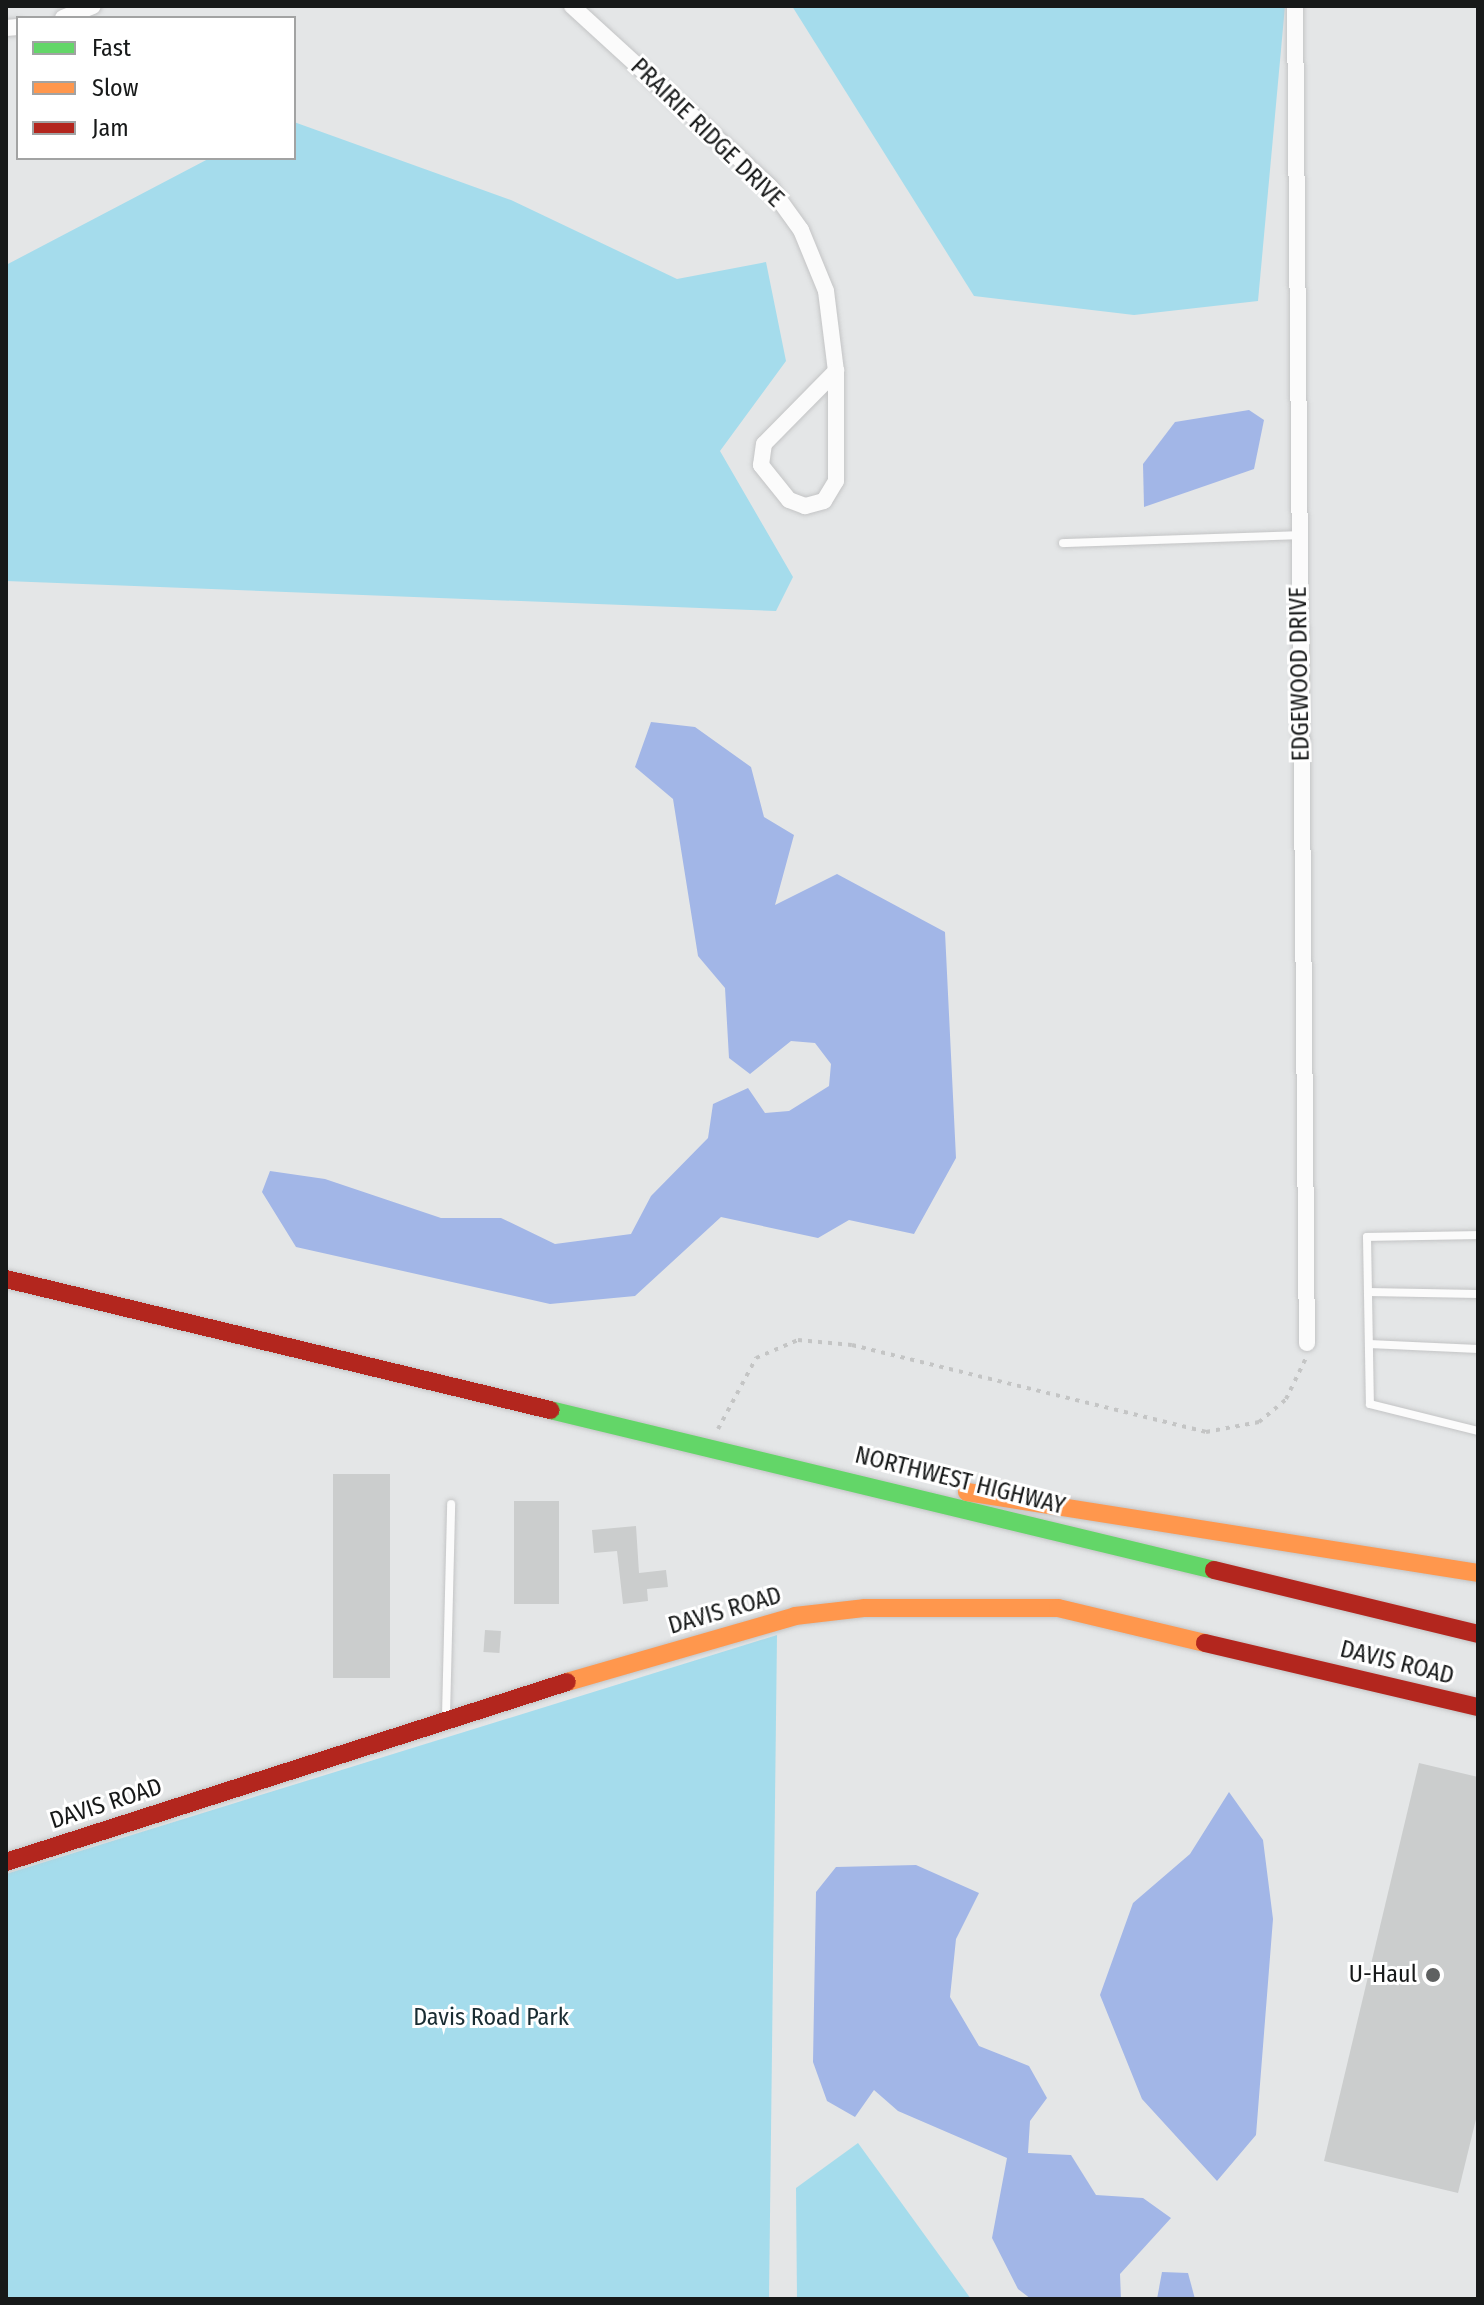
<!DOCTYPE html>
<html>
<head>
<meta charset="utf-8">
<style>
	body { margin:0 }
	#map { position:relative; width:1484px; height:2305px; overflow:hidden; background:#e4e6e7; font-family:"Fira Sans Condensed",sans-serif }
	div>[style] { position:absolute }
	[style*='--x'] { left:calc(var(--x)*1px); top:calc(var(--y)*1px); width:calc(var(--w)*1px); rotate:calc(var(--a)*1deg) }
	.green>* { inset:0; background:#a5dcec }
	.water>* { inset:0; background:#a2b6e7 }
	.building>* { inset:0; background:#cbcdcd; transform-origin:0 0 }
	.path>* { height:4px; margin-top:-2px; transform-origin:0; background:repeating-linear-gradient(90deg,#c4c5c5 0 4px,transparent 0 10px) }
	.roads { filter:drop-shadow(0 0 2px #c3c4c5) drop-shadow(0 0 2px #c3c4c5) }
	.lane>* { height:8px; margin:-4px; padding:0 4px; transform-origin:4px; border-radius:4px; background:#fbfbfb }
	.street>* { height:16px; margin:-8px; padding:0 8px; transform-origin:8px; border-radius:8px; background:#fbfbfb }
	.fast>* { height:18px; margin:-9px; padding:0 9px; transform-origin:9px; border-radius:9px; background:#63d668 }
	.slow>* { height:18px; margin:-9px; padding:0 9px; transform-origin:9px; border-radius:9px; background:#ff974d }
	.jam>* { height:18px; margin:-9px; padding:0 9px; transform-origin:9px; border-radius:9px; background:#b3261e }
	.dots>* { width:22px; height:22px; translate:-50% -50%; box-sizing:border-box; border:4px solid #fff; border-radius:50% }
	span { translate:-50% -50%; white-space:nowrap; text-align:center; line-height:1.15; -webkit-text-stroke:6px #fff; paint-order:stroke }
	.street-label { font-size:24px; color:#171919 }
	.poi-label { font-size:24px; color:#171919 }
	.right { translate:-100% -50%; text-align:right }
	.park-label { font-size:24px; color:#192c32 }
	.frame { position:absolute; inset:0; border:8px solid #171919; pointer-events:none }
	.legend { position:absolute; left:16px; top:16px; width:280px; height:144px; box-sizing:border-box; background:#fff; border:2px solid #a2a3a3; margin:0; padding:10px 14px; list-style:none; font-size:24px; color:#171919 }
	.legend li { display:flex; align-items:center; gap:16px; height:40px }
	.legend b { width:40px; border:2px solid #a2a3a3 }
</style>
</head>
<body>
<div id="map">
	<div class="green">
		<div style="clip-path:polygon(792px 6px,1285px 6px,1258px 301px,1134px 315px,974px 296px)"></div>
		<div style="clip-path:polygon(294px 122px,511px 200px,677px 279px,766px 262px,786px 361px,720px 451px,793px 577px,776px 611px,6px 581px,6px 265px,210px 158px,294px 158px)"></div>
		<div style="clip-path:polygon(777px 1635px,769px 2299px,6px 2299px,6px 1874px)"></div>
		<div style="clip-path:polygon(858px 2143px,971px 2299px,797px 2299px,796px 2188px)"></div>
	</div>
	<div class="water">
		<div style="clip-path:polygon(1249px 410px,1264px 420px,1254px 469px,1144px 507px,1143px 464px,1175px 422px)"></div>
		<div style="clip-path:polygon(651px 722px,695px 727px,751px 767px,764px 817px,794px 835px,775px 905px,837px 874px,945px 932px,956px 1158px,914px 1234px,849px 1220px,818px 1238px,721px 1217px,635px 1296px,550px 1304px,296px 1247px,262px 1192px,270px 1171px,325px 1179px,441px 1218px,501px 1218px,555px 1244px,631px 1234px,651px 1196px,708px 1138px,713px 1104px,748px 1088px,765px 1113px,789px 1111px,829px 1086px,831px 1064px,815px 1043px,791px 1041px,750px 1074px,729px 1058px,725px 988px,698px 956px,673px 799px,635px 767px)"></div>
		<div style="clip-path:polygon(1229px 1792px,1263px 1840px,1273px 1919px,1256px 2135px,1217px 2181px,1142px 2099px,1100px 1995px,1133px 1903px,1190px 1854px)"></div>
		<div style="clip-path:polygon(916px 1865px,979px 1893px,956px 1939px,950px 1997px,979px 2046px,1029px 2066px,1047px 2098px,1030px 2121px,1028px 2153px,1071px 2155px,1096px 2195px,1143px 2198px,1171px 2218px,1120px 2274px,1121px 2299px,1031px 2299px,1018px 2289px,992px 2238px,1007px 2158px,898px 2111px,874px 2090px,855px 2117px,827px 2101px,813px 2062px,816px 1892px,836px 1867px)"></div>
		<div style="clip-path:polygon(1162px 2272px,1188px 2273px,1195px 2299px,1157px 2299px)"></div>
	</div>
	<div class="building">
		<div style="left:333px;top:1474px;width:57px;height:204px"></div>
		<div style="left:514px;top:1501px;width:45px;height:103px"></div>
		<div style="clip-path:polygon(636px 1526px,639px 1573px,666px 1570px,668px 1587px,647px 1589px,648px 1601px,623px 1604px,617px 1551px,594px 1553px,592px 1530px)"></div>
		<div style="left:485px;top:1630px;width:16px;height:22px;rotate:4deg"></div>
		<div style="clip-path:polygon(1419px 1763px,1478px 1777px,1478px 2111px,1458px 2193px,1324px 2161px)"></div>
	</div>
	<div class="path">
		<div style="--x:718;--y:1429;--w:81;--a:-61.8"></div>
		<div style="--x:756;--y:1358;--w:46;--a:-23.2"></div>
		<div style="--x:798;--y:1340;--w:54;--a:5.3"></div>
		<div style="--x:852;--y:1345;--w:365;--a:13.8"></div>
		<div style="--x:1206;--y:1432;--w:54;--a:-10.7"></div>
		<div style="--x:1259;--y:1422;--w:35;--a:-40"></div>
		<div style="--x:1286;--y:1399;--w:46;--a:-64"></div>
	</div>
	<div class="roads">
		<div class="lane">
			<div style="--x:1063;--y:543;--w:236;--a:-1.9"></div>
			<div style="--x:1478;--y:1235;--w:111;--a:179"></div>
			<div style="--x:1367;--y:1237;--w:167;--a:89"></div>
			<div style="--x:1370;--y:1404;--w:111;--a:14"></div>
			<div style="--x:1368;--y:1292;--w:110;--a:1"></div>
			<div style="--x:1369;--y:1344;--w:109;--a:2.6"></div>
			<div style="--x:446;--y:1716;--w:212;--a:-88.6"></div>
		</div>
		<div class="street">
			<div style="--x:572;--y:6;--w:268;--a:42.4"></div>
			<div style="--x:770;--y:187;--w:53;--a:54.2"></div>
			<div style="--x:801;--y:230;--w:66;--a:67.7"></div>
			<div style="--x:826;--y:291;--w:81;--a:82.9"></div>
			<div style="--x:836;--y:371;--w:110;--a:90"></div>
			<div style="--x:836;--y:481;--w:23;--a:121"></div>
			<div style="--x:824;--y:501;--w:20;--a:165"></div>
			<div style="--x:805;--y:506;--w:17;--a:-159"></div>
			<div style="--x:789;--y:500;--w:45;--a:-128.7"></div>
			<div style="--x:761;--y:465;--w:21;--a:-82"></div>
			<div style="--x:764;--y:444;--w:103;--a:-45.4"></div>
			<div style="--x:1295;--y:6;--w:1337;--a:89.49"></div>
			<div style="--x:63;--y:18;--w:32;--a:-22"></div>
			<div style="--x:6;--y:28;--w:12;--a:-5"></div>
		</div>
		<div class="fast">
			<div style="--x:550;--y:1410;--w:683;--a:13.55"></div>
		</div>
		<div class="slow">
			<div style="--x:967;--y:1492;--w:517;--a:9.01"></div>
			<div style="--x:567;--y:1682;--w:237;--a:-16.1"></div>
			<div style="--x:795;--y:1616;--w:69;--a:-6.6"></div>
			<div style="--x:864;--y:1608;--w:194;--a:0"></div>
			<div style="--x:1058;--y:1608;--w:151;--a:13.4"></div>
		</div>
		<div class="jam">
			<div style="--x:6;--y:1279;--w:560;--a:13.54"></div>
			<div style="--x:1214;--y:1570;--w:272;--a:13.6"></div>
			<div style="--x:1205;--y:1643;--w:280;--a:13.2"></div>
			<div style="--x:6;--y:1862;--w:589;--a:-17.79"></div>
		</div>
	</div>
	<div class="dots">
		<div style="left:1433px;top:1975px;background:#5f6161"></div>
	</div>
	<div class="street-label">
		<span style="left:707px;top:133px;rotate:44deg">PRAIRIE RIDGE DRIVE</span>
		<span style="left:1300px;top:674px;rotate:-91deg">EDGEWOOD DRIVE</span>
		<span style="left:960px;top:1481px;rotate:14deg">NORTHWEST HIGHWAY</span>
		<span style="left:725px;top:1611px;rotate:-16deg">DAVIS ROAD</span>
		<span style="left:1397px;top:1663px;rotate:14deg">DAVIS ROAD</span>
		<span style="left:106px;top:1804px;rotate:-18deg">DAVIS ROAD</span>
	</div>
	<div class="poi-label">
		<span class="right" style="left:1417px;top:1975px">U-Haul</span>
	</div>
	<div class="park-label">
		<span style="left:491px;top:2018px">Davis Road Park</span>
	</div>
	<div class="frame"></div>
	<ul class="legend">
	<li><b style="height:10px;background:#63d668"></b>Fast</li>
	<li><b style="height:10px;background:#ff974d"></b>Slow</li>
	<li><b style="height:10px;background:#b3261e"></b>Jam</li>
	</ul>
</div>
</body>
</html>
